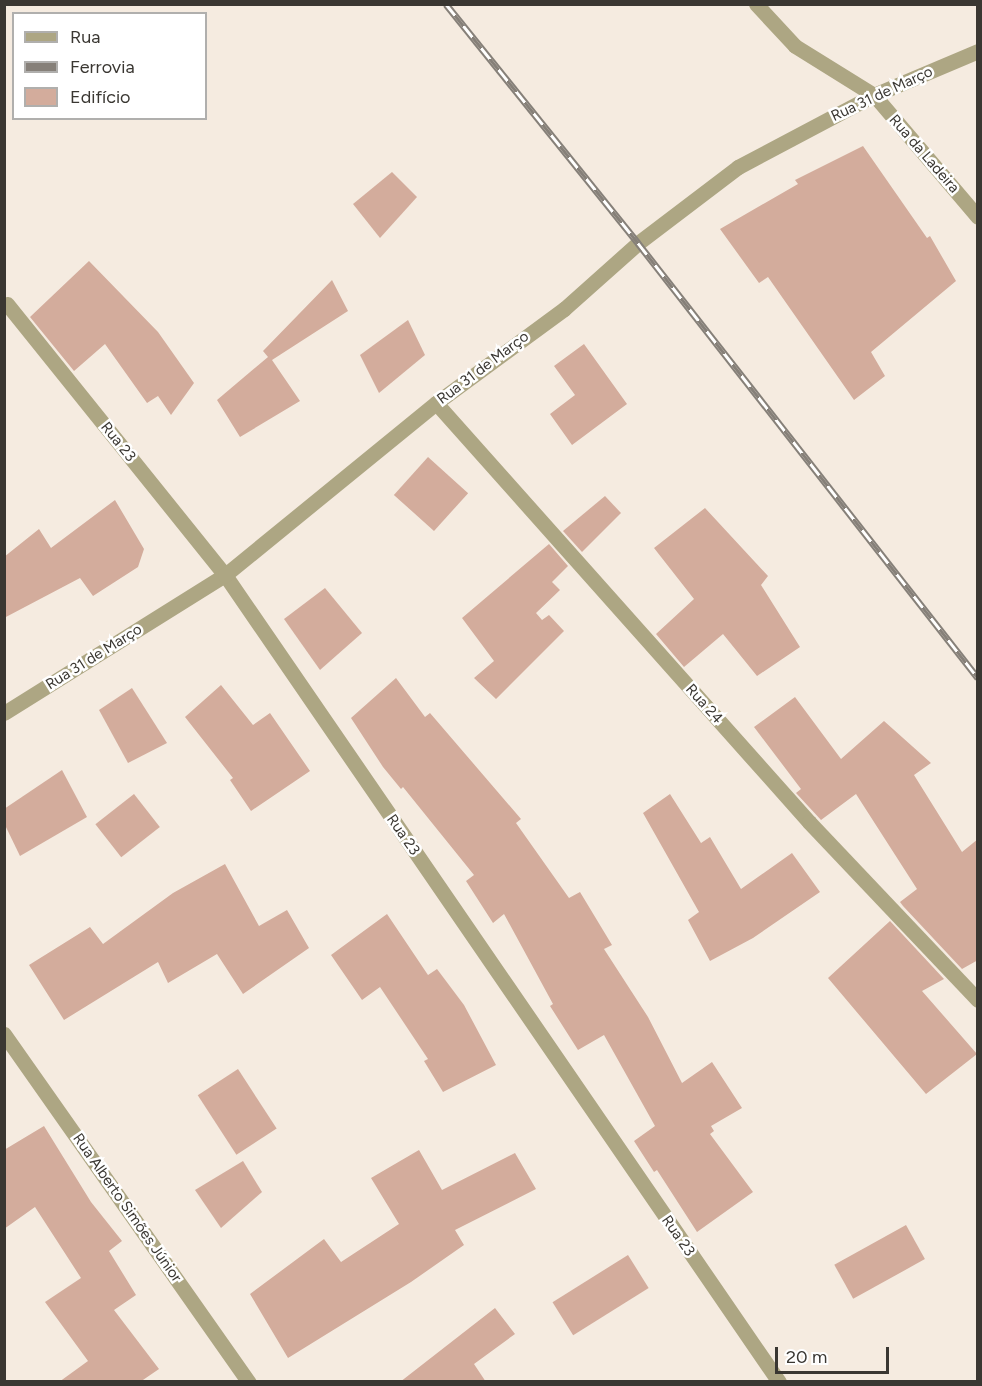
<!DOCTYPE html>
<html>
<head>
<meta charset="utf-8">
<style>
	body { margin:0 }
	#map { position:relative; width:982px; height:1386px; overflow:hidden; background:#f5ebe0; font-family:Figtree,sans-serif }
	div>[style] { position:absolute }
	[style*='--x'] { left:calc(var(--x)*1px); top:calc(var(--y)*1px); width:calc(var(--w)*1px); rotate:calc(var(--a)*1deg) }
	.building>* { inset:0; background:#d3ac9c; transform-origin:0 0 }
	.minor>* { height:15px; margin:-7.5px; padding:0 7.5px; transform-origin:7.5px; border-radius:7.5px; background:#ada683 }
	.rail>* { height:7px; margin-top:-3.5px; transform-origin:0; background:repeating-linear-gradient(90deg,#fff 0 14px,#868079 0 28px); box-sizing:border-box; border-block:2px solid #868079 }
	span { translate:-50% -50%; white-space:nowrap; text-align:center; line-height:1.15; -webkit-text-stroke:5px #fff; paint-order:stroke }
	.street-label { font-size:15px; color:#3a3732 }
	.frame { position:absolute; inset:0; border:6px solid #3a3732; pointer-events:none }
	.legend { position:absolute; left:12px; top:12px; width:195px; height:108px; box-sizing:border-box; background:#fff; border:2px solid #b0afad; margin:0; padding:8px 10px; list-style:none; font-size:18px; color:#3a3732 }
	.legend li { display:flex; align-items:center; gap:12px; height:30px }
	.legend b { width:30px; border:2px solid #b0afad }
	.scale { position:absolute; left:775px; top:1347px; width:114px; height:27px; box-sizing:border-box; border:3px solid #3a3732; border-top:0; padding-left:8px; font-size:18px; line-height:21px; white-space:nowrap; color:#3a3732; -webkit-text-stroke:4px #fff; paint-order:stroke }
</style>
</head>
<body>
<div id="map">
	<div class="building">
		<div style="clip-path:polygon(863px 146px,927px 238px,930px 236px,956px 281px,871px 352px,885px 376px,854px 400px,768px 277px,759px 283px,720px 229px,798px 184px,795px 180px)"></div>
		<div style="clip-path:polygon(392px 172px,417px 197px,380px 238px,353px 204px)"></div>
		<div style="clip-path:polygon(89px 261px,158px 332px,194px 383px,171px 415px,158px 396px,147px 403px,105px 344px,74px 371px,30px 317px)"></div>
		<div style="clip-path:polygon(332px 280px,348px 311px,272px 360px,300px 401px,240px 437px,217px 400px,268px 357px,263px 351px)"></div>
		<div style="clip-path:polygon(408px 320px,425px 355px,379px 393px,360px 355px)"></div>
		<div style="clip-path:polygon(584px 344px,627px 404px,572px 445px,550px 414px,575px 395px,554px 366px)"></div>
		<div style="left:428px;top:457px;width:54px;height:51px;rotate:42deg"></div>
		<div style="clip-path:polygon(605px 496px,621px 513px,582px 552px,563px 531px)"></div>
		<div style="clip-path:polygon(115px 500px,144px 549px,138px 567px,93px 596px,80px 578px,4px 618px,4px 557px,39px 529px,51px 548px)"></div>
		<div style="clip-path:polygon(705px 508px,768px 576px,761px 585px,800px 647px,757px 676px,723px 634px,684px 667px,656px 634px,694px 599px,654px 548px)"></div>
		<div style="clip-path:polygon(549px 544px,568px 566px,552px 582px,560px 590px,536px 613px,542px 620px,549px 615px,564px 631px,496px 699px,474px 678px,494px 661px,462px 618px)"></div>
		<div style="clip-path:polygon(325px 588px,362px 633px,320px 670px,284px 619px)"></div>
		<div style="clip-path:polygon(396px 678px,425px 717px,430px 713px,521px 819px,516px 823px,569px 898px,580px 892px,612px 945px,604px 949px,648px 1017px,682px 1083px,712px 1062px,742px 1108px,711px 1126px,714px 1131px,710px 1134px,753px 1192px,697px 1232px,657px 1170px,654px 1172px,634px 1141px,655px 1126px,604px 1035px,578px 1050px,550px 1006px,553px 1004px,504px 914px,493px 923px,466px 881px,474px 875px,403px 787px,401px 789px,383px 767px,351px 718px)"></div>
		<div style="clip-path:polygon(221px 685px,253px 725px,270px 713px,310px 771px,251px 811px,230px 780px,233px 778px,185px 717px)"></div>
		<div style="clip-path:polygon(132px 688px,167px 743px,128px 763px,99px 710px)"></div>
		<div style="clip-path:polygon(795px 697px,841px 759px,884px 721px,931px 763px,914px 775px,962px 852px,978px 839px,978px 960px,962px 969px,903px 906px,900px 902px,917px 889px,856px 794px,821px 820px,796px 793px,801px 789px,754px 727px)"></div>
		<div style="clip-path:polygon(62px 770px,87px 817px,20px 856px,4px 823px,4px 809px)"></div>
		<div style="left:134px;top:794px;width:42px;height:49px;rotate:52deg"></div>
		<div style="clip-path:polygon(670px 794px,701px 843px,710px 837px,741px 889px,792px 853px,820px 892px,753px 938px,710px 961px,688px 920px,699px 912px,643px 813px)"></div>
		<div style="clip-path:polygon(225px 864px,259px 926px,287px 910px,309px 948px,243px 994px,217px 954px,168px 983px,158px 962px,64px 1020px,29px 965px,90px 927px,103px 944px,173px 893px)"></div>
		<div style="clip-path:polygon(387px 914px,428px 975px,437px 969px,464px 1005px,496px 1065px,443px 1092px,424px 1061px,428px 1059px,380px 987px,362px 1000px,331px 955px)"></div>
		<div style="clip-path:polygon(890px 921px,944px 979px,922px 991px,977px 1054px,926px 1094px,828px 978px)"></div>
		<div style="left:238px;top:1069px;width:71px;height:48px;rotate:57deg"></div>
		<div style="clip-path:polygon(44px 1126px,91px 1202px,122px 1241px,109px 1251px,136px 1295px,114px 1310px,159px 1369px,140px 1382px,59px 1382px,88px 1361px,45px 1302px,81px 1278px,35px 1207px,4px 1229px,4px 1150px)"></div>
		<div style="clip-path:polygon(419px 1150px,442px 1190px,515px 1153px,536px 1189px,455px 1230px,464px 1245px,411px 1282px,288px 1358px,250px 1294px,324px 1239px,341px 1262px,399px 1224px,371px 1178px)"></div>
		<div style="clip-path:polygon(243px 1161px,262px 1192px,221px 1228px,195px 1190px)"></div>
		<div style="left:906px;top:1225px;width:39px;height:82px;rotate:61deg"></div>
		<div style="left:628px;top:1255px;width:39px;height:89px;rotate:58deg"></div>
		<div style="clip-path:polygon(495px 1308px,515px 1334px,474px 1364px,486px 1382px,400px 1382px)"></div>
	</div>
	<div class="minor">
		<div style="--x:756;--y:4;--w:57;--a:47.1"></div>
		<div style="--x:795;--y:46;--w:93;--a:31.8"></div>
		<div style="--x:874;--y:95;--w:160;--a:49.6"></div>
		<div style="--x:7;--y:304;--w:348;--a:51.2"></div>
		<div style="--x:225;--y:575;--w:979;--a:55.53"></div>
		<div style="--x:436;--y:403;--w:561;--a:48.32"></div>
		<div style="--x:809;--y:822;--w:245;--a:46.5"></div>
		<div style="--x:4;--y:713;--w:261;--a:-32"></div>
		<div style="--x:225;--y:575;--w:272;--a:-39.2"></div>
		<div style="--x:436;--y:403;--w:159;--a:-36.3"></div>
		<div style="--x:564;--y:309;--w:99;--a:-41.7"></div>
		<div style="--x:638;--y:243;--w:126;--a:-37.2"></div>
		<div style="--x:738;--y:167;--w:154;--a:-27.9"></div>
		<div style="--x:874;--y:95;--w:113;--a:-22.9"></div>
		<div style="--x:4;--y:1034;--w:426;--a:54.9"></div>
	</div>
	<div class="rail">
		<div style="--x:446;--y:4;--w:307;--a:51.2"></div>
		<div style="--x:638;--y:243;--w:552;--a:51.99"></div>
	</div>
	<div class="street-label">
		<span style="left:882px;top:94px;rotate:-25deg">Rua 31 de Março</span>
		<span style="left:924px;top:154px;rotate:49deg">Rua da Ladeira</span>
		<span style="left:483px;top:368px;rotate:-37deg">Rua 31 de Março</span>
		<span style="left:118px;top:442px;rotate:51deg">Rua 23</span>
		<span style="left:94px;top:657px;rotate:-32deg">Rua 31 de Março</span>
		<span style="left:704px;top:704px;rotate:48deg">Rua 24</span>
		<span style="left:403px;top:835px;rotate:55deg">Rua 23</span>
		<span style="left:127px;top:1208px;rotate:55deg">Rua Alberto Simões Júnior</span>
		<span style="left:678px;top:1236px;rotate:55deg">Rua 23</span>
	</div>
	<div class="frame"></div>
	<ul class="legend">
	<li><b style="height:8px;background:#ada683"></b>Rua</li>
	<li><b style="height:8px;background:#868079"></b>Ferrovia</li>
	<li><b style="height:16px;background:#d3ac9c"></b>Edifício</li>
	</ul>
	<div class="scale">20 m</div>
</div>
</body>
</html>
